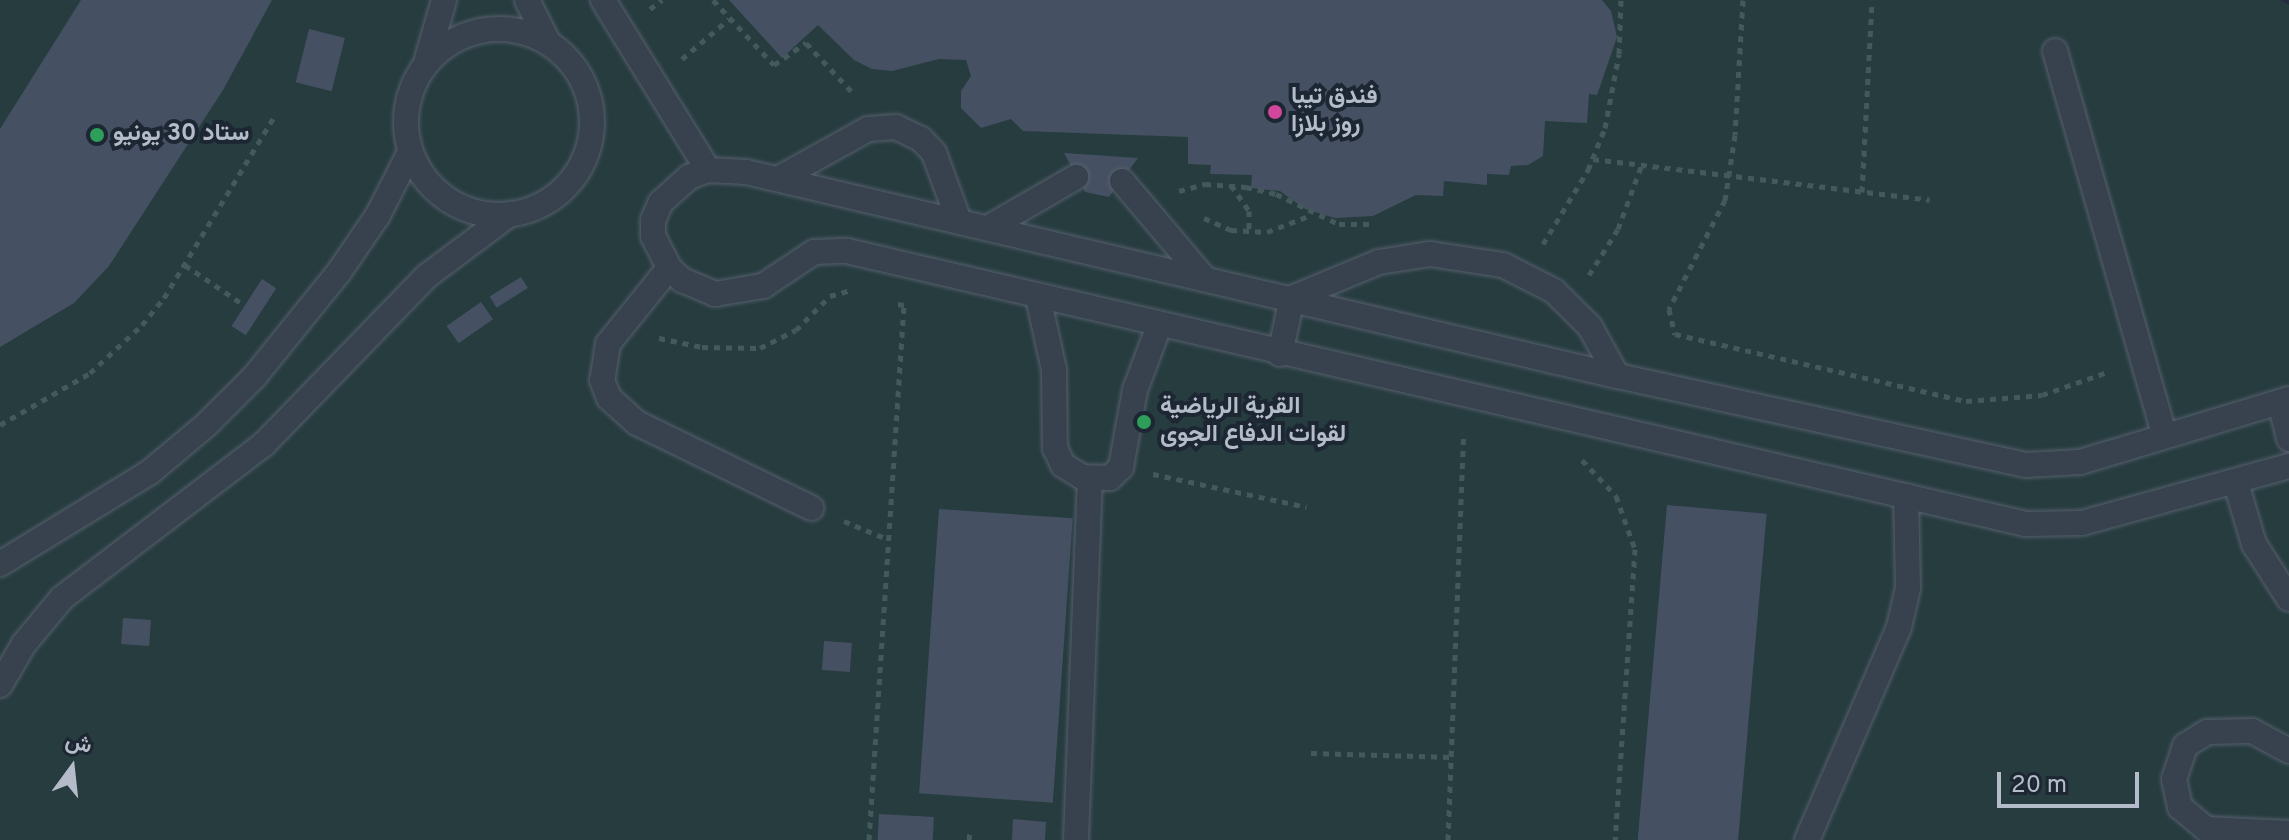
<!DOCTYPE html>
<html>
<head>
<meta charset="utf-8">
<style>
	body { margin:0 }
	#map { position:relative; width:2289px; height:840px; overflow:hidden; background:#242f3e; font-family:Overpass,Vazirmatn,sans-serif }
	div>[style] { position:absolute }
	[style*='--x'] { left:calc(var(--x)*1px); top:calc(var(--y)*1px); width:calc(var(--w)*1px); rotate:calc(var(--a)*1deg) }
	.green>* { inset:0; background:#263c3f }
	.building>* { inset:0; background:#455162; transform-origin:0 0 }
	.path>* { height:5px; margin-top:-2.5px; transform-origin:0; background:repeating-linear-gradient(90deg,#44595c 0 6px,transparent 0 12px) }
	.roads { filter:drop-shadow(0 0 2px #565f6c) drop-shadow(0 0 2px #565f6c) }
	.lane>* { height:24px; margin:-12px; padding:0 12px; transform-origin:12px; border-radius:12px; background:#38414e }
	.lane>.ring { margin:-12px; padding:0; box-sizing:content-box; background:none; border:24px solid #38414e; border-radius:50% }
	.dots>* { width:22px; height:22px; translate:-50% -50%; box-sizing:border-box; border:4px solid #1d2633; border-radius:50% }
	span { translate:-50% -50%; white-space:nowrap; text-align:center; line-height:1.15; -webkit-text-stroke:8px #1d2633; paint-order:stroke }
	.poi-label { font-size:24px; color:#b4bcc9; font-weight:700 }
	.left { translate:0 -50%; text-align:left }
	.north { position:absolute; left:32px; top:728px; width:80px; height:80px; -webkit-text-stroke:6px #1d2633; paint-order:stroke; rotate:15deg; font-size:22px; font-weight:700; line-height:32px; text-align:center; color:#b4bcc9 }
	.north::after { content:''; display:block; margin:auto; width:28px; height:36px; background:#b4bcc9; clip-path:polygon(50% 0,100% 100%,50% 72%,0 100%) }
	.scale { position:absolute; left:1997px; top:772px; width:142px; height:36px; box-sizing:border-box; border:4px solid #b4bcc9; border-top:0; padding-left:10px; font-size:24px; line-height:28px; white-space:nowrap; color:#b4bcc9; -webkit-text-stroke:6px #1d2633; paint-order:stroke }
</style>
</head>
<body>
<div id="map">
	<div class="green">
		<div style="clip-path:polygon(0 0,2280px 0,2289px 5px,2289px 840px,0 840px)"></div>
	</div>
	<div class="building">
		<div style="clip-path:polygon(81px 0,272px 0,223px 90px,109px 266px,74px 303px,0 347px,0 129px)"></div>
		<div style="clip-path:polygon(729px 0,1602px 0,1611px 11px,1617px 37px,1597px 95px,1589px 94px,1587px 123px,1545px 121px,1543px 156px,1528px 165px,1511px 166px,1509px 175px,1487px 174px,1487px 185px,1444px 181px,1443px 196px,1416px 195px,1373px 216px,1335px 218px,1305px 209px,1280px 191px,1251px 188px,1252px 175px,1210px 174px,1211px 165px,1188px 164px,1188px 137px,1023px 131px,1011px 119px,981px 128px,961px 108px,961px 91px,971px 76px,966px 60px,939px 59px,892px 71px,872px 69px,854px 60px,818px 25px,782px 58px)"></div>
		<div style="left:309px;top:29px;width:37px;height:55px;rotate:14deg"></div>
		<div style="clip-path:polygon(1064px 153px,1138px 158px,1109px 197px,1085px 192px)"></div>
		<div style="left:521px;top:277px;width:13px;height:37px;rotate:58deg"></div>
		<div style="left:262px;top:279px;width:17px;height:56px;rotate:33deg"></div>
		<div style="left:481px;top:302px;width:21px;height:42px;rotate:55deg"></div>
		<div style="left:1667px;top:505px;width:100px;height:336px;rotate:5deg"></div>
		<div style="left:939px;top:509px;width:134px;height:285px;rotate:4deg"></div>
		<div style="left:123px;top:618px;width:28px;height:26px;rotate:4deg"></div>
		<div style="left:824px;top:641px;width:28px;height:29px;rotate:4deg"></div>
		<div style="left:879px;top:814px;width:55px;height:26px;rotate:3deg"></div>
		<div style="clip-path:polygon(1013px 819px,1046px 822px,1045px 840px,1012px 840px)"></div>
	</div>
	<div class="path">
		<div style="--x:713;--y:0;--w:89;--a:46.8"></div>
		<div style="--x:774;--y:65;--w:39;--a:-35"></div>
		<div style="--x:806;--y:43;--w:71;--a:46.7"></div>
		<div style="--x:1743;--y:0;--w:135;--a:93.4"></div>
		<div style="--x:1735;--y:135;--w:66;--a:98.7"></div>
		<div style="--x:1725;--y:200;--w:123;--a:117.2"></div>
		<div style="--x:1669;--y:309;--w:26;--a:77"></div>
		<div style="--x:1675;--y:334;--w:299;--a:13"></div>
		<div style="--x:1966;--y:401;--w:76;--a:-4.5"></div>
		<div style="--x:2042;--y:395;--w:72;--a:-19.4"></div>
		<div style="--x:650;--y:9;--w:15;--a:-37"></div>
		<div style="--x:682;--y:59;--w:62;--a:-40.4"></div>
		<div style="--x:1593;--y:159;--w:339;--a:6.9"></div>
		<div style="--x:1231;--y:185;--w:32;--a:55"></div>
		<div style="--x:1249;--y:211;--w:22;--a:90"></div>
		<div style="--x:1179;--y:191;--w:27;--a:-15"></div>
		<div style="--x:1205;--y:184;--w:41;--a:4.2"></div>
		<div style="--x:1246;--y:187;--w:31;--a:13"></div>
		<div style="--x:1276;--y:194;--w:70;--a:25.5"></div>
		<div style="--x:1339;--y:224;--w:32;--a:0"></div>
		<div style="--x:1862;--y:192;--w:192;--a:-87"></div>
		<div style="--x:1204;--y:218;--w:30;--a:24"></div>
		<div style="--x:1231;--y:230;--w:36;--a:3"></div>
		<div style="--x:1267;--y:232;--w:47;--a:-21.1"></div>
		<div style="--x:1543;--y:244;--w:87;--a:-58.7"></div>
		<div style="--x:1588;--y:170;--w:45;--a:-68"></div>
		<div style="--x:1605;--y:128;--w:75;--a:-79.3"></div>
		<div style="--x:1619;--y:54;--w:54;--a:-87.9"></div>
		<div style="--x:185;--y:265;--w:71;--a:34.1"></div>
		<div style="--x:1589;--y:275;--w:54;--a:-57.8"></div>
		<div style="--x:1618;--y:229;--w:69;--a:-69.7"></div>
		<div style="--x:659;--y:338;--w:44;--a:11.8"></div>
		<div style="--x:702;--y:347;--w:58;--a:1"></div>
		<div style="--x:760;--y:348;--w:40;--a:-26.6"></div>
		<div style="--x:796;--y:330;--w:48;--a:-45"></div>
		<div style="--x:830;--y:296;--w:19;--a:-16"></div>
		<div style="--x:0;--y:425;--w:104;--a:-30"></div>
		<div style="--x:90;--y:373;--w:71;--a:-42.7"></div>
		<div style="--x:142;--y:325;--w:35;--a:-51"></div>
		<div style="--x:164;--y:298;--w:210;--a:-58.7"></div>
		<div style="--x:1582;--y:460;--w:50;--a:46.6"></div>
		<div style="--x:1616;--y:496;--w:56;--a:70.3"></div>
		<div style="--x:1635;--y:549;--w:292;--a:93.9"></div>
		<div style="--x:1153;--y:474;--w:157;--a:12.1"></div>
		<div style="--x:844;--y:521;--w:47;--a:22.7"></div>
		<div style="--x:1311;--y:753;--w:141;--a:1.6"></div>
		<div style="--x:869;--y:840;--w:536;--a:-86.26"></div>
		<div style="--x:904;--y:305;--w:8;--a:-173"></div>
		<div style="--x:969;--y:840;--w:8;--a:-83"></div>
		<div style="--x:1448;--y:840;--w:408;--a:-87.8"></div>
	</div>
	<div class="roads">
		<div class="lane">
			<div style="--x:527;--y:0;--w:47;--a:63.4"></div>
			<div style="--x:603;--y:0;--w:200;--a:58.3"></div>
			<div class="ring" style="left:406px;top:29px;width:162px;height:162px"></div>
			<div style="--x:2055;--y:51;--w:400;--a:74.1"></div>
			<div style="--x:427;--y:59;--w:61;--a:-73.9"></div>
			<div style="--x:778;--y:179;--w:103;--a:-29.1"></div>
			<div style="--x:868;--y:129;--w:28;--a:-4"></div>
			<div style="--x:896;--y:127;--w:28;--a:26"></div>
			<div style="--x:921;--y:139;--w:19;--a:47"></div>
			<div style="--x:934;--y:153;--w:72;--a:69.8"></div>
			<div style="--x:1122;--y:181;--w:127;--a:49.8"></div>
			<div style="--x:988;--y:228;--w:102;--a:-30.1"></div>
			<div style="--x:669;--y:268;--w:97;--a:128.8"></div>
			<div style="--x:608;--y:344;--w:36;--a:99"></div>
			<div style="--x:602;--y:380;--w:19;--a:69"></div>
			<div style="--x:609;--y:398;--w:38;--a:42"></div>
			<div style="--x:637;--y:423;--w:194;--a:26"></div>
			<div style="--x:1038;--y:297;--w:75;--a:77.6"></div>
			<div style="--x:1054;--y:370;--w:78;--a:89.3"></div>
			<div style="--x:1055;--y:448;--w:19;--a:65"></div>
			<div style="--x:1063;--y:465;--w:22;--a:32"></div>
			<div style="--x:1082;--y:477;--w:28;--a:2"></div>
			<div style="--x:1110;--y:478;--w:16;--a:-45"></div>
			<div style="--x:1121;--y:467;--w:78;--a:-79.7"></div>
			<div style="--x:1135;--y:390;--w:68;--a:-69.4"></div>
			<div style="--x:1280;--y:354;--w:57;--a:-77.9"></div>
			<div style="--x:1292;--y:298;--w:94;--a:-22.5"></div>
			<div style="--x:1379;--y:262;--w:52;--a:-8.9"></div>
			<div style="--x:1430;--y:254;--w:74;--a:8.6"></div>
			<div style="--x:1503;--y:265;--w:57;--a:27"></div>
			<div style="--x:1554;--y:291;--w:51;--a:45"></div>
			<div style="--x:1590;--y:327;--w:56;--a:61.1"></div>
			<div style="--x:2289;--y:399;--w:218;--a:163.2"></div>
			<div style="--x:2080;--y:462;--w:54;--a:176.8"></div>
			<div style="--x:2026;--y:465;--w:419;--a:-167.7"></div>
			<div style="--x:1617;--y:376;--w:895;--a:-166.82"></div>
			<div style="--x:746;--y:172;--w:38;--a:-177"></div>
			<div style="--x:708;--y:170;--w:20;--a:160"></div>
			<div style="--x:689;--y:177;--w:38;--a:138"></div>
			<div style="--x:661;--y:202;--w:20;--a:114"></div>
			<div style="--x:653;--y:220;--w:16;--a:90"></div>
			<div style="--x:653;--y:236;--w:36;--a:63"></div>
			<div style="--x:669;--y:268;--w:18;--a:43"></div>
			<div style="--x:682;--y:280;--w:36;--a:23"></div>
			<div style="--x:715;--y:294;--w:49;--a:-9.5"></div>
			<div style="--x:763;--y:286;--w:61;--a:-33.7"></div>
			<div style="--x:814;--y:252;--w:33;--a:-2"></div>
			<div style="--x:847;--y:251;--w:1210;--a:13.04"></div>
			<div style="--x:2026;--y:524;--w:56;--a:-1"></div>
			<div style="--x:2082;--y:523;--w:215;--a:-15.4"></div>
			<div style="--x:2280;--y:402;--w:38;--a:76"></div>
			<div style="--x:2236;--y:483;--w:64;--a:73.6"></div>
			<div style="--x:2254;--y:544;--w:65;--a:57.5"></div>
			<div style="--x:0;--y:564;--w:176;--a:-31.5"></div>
			<div style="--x:150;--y:472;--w:73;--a:-40"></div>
			<div style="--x:206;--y:425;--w:69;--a:-45"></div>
			<div style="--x:255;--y:376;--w:134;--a:-51.1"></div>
			<div style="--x:339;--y:272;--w:69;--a:-55.6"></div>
			<div style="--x:378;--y:215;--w:71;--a:-63.1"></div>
			<div style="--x:0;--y:685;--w:48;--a:-59.7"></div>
			<div style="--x:24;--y:644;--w:60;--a:-50.4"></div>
			<div style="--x:62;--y:598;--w:254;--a:-37.3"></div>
			<div style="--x:264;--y:444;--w:234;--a:-45.9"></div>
			<div style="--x:427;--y:276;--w:104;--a:-36.8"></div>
			<div style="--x:2289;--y:751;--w:42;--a:-151.6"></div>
			<div style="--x:2252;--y:731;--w:45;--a:178.7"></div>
			<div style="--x:2207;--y:732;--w:26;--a:148"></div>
			<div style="--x:2185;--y:746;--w:35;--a:108"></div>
			<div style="--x:2174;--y:779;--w:29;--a:78"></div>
			<div style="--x:2180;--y:807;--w:34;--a:40"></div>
			<div style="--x:2206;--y:829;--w:83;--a:2.8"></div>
			<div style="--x:1076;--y:840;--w:362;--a:-87.8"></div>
			<div style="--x:1807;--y:840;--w:232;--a:-66.6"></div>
			<div style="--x:1899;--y:627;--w:40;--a:-77"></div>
			<div style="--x:1908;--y:588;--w:92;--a:-91.2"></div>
		</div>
	</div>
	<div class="dots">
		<div style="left:1275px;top:112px;background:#d1479c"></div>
		<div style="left:97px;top:135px;background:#2e9e5b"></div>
		<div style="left:1144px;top:422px;background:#2e9e5b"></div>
	</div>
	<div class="poi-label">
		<span class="left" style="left:1291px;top:112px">فندق تيبا<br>روز بلازا</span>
		<span class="left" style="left:113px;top:135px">ستاد 30 يونيو</span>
		<span class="left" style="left:1160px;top:422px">القرية الرياضية<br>لقوات الدفاع الجوى</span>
	</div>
	<div class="north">ش</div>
	<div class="scale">20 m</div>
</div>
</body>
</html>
